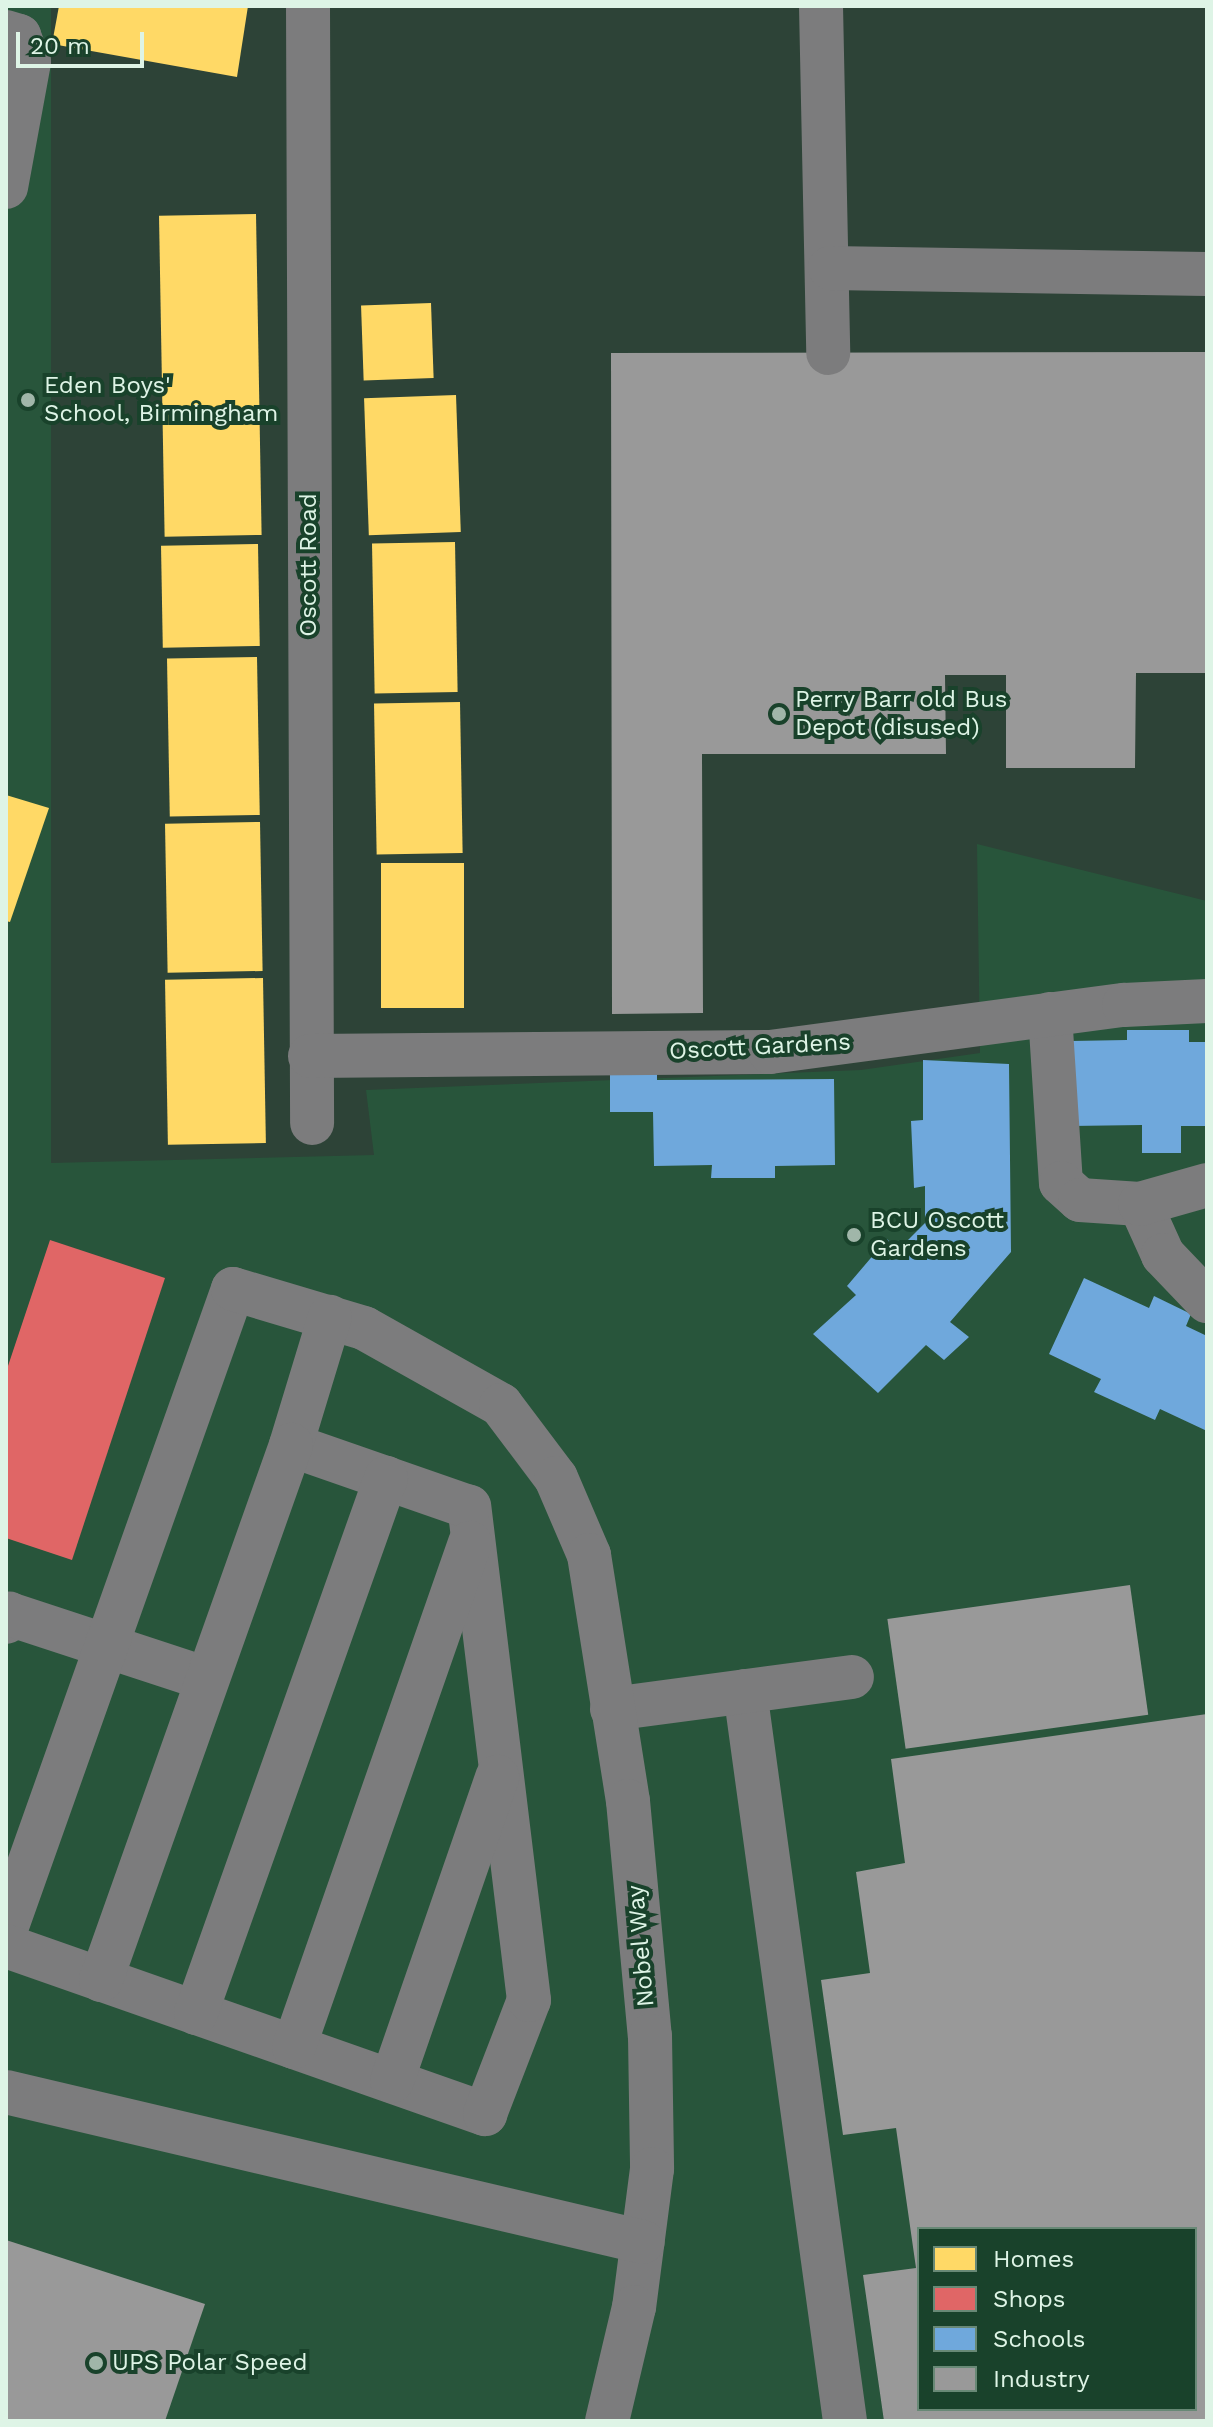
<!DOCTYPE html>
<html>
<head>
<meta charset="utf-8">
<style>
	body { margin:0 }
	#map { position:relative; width:1213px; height:2427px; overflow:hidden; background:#2d4337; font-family:"Work Sans",sans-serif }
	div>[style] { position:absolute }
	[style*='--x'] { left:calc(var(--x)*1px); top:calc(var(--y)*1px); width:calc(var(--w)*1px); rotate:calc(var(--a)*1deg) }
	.built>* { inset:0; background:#28553b }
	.homes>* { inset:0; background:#ffd966; transform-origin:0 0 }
	.shops>* { inset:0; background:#e06666 }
	.schools>* { inset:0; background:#6fa8dc }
	.industry>* { inset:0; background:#999; transform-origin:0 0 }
	.minor>* { height:44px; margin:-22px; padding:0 22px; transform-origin:22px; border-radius:22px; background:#7c7c7d }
	.dots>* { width:22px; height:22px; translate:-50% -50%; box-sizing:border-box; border:4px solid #19422b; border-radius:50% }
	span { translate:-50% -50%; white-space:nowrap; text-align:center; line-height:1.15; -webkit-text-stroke:8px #19422b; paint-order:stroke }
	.poi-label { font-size:24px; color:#def4e6 }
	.left { translate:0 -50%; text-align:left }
	.street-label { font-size:24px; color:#def4e6 }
	.frame { position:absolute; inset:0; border:8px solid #def4e6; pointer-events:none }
	.legend { position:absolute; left:917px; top:2227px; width:280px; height:184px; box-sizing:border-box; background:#19422b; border:2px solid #688976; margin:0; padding:10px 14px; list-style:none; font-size:24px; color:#def4e6 }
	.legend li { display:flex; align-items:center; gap:16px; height:40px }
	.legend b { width:40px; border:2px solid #688976 }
	.scale { position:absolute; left:16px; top:32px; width:128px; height:36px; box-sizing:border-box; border:4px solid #def4e6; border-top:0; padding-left:10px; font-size:24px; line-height:28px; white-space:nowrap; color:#def4e6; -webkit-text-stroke:6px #19422b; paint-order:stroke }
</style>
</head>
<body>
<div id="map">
	<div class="built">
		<div style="clip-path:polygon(evenodd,6px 6px,51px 6px,51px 1163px,374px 1155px,366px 1090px,861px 1070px,980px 1053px,977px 844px,1207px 901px,1207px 2421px,6px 2421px,6px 6px,919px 2229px,1195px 2229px,1195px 2409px,919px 2409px,919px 2229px)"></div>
	</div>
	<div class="homes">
		<div style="clip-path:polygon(59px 6px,248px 6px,237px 77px,52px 44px)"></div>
		<div style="left:256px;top:214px;width:321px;height:97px;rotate:89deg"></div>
		<div style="left:431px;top:303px;width:75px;height:70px;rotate:88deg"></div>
		<div style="left:456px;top:395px;width:137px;height:92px;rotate:88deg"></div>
		<div style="left:455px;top:542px;width:150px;height:83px;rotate:89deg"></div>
		<div style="left:258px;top:544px;width:102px;height:97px;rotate:89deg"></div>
		<div style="left:257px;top:657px;width:158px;height:90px;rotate:89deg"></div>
		<div style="left:460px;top:702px;width:151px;height:86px;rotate:89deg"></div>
		<div style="clip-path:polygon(6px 795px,49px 808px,10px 922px,6px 921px)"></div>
		<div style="left:260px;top:822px;width:149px;height:95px;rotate:89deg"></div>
		<div style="left:464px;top:863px;width:145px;height:83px;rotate:90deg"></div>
		<div style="left:263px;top:978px;width:165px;height:98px;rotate:89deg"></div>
	</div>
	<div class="shops">
		<div style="clip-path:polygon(50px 1240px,165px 1278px,72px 1560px,6px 1538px,6px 1372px)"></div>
	</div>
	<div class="schools">
		<div style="clip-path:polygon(1127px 1030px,1189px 1030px,1189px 1042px,1207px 1042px,1207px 1126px,1181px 1126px,1181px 1153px,1142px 1153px,1142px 1125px,1071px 1126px,1071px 1041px,1127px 1040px)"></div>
		<div style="clip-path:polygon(923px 1060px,1009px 1064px,1011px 1252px,950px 1322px,969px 1337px,944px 1360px,926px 1345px,878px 1393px,813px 1334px,856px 1295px,847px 1286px,887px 1239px,898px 1250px,925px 1223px,925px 1186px,914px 1188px,911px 1121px,923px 1120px)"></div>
		<div style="clip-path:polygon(610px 1068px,657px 1068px,657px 1080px,834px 1079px,835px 1165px,775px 1166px,775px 1178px,711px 1178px,712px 1165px,654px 1166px,653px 1112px,610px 1112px)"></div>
		<div style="clip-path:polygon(1084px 1278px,1149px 1308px,1154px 1296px,1191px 1314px,1186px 1326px,1207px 1336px,1207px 1431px,1160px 1409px,1155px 1420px,1094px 1392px,1101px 1379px,1049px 1354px)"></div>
	</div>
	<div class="industry">
		<div style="clip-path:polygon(1207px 352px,1207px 673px,1136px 673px,1135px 768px,1006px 768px,1006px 675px,945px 675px,946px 754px,702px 754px,703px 1013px,612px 1014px,611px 353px)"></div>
		<div style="left:1130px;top:1585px;width:131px;height:245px;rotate:82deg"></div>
		<div style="clip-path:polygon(evenodd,1207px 1714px,1207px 2421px,884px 2421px,863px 2275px,916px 2268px,896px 2128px,843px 2135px,821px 1980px,870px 1973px,856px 1872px,905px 1863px,891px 1759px,1207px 1714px,919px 2229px,1195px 2229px,1195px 2409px,919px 2409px,919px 2229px)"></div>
		<div style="clip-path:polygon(6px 2240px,205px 2304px,165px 2421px,6px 2421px)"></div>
	</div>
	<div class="minor">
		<div style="--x:308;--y:6;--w:1117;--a:89.79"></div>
		<div style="--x:821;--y:6;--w:347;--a:88.8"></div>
		<div style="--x:6;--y:32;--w:14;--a:17"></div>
		<div style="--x:19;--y:36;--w:28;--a:69"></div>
		<div style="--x:29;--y:62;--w:127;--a:100.4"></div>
		<div style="--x:830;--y:268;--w:377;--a:0.9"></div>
		<div style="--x:1050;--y:1014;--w:169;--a:86.3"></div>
		<div style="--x:1061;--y:1183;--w:25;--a:42"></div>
		<div style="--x:1080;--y:1200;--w:60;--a:3.8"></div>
		<div style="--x:1140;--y:1204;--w:56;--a:65.7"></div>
		<div style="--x:1163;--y:1255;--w:64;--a:46.3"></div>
		<div style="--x:310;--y:1056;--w:460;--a:-0.5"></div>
		<div style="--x:770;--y:1052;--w:357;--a:-7.6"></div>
		<div style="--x:1124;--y:1005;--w:83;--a:-2.8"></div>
		<div style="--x:1140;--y:1204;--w:70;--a:-15.8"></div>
		<div style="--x:6;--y:1622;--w:9;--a:-69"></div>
		<div style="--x:9;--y:1614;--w:208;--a:18.2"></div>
		<div style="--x:745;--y:1691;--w:737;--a:82.2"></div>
		<div style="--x:612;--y:1709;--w:242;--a:-7.6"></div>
		<div style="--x:6;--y:1929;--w:679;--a:-70.47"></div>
		<div style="--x:233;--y:1289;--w:137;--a:16.6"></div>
		<div style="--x:364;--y:1328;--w:157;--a:29.3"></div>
		<div style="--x:501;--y:1405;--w:91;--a:53"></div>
		<div style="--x:556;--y:1478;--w:84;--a:66.8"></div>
		<div style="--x:589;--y:1555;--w:249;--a:81"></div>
		<div style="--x:628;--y:1801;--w:236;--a:84.7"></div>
		<div style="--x:650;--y:2036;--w:133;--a:89.1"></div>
		<div style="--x:652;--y:2169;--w:139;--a:97.4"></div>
		<div style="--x:634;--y:2307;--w:117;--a:103.3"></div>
		<div style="--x:6;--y:1946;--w:508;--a:19.33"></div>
		<div style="--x:485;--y:2114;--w:122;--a:-68.9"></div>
		<div style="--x:529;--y:2000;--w:497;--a:-96.9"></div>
		<div style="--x:469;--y:1507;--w:188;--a:-160.8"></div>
		<div style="--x:291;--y:1445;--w:134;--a:-73.1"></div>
		<div style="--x:101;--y:1980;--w:568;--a:-70.45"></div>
		<div style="--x:196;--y:2013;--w:568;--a:-70.45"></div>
		<div style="--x:294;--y:2047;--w:534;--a:-70.75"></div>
		<div style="--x:392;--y:2081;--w:322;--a:-70.9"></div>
		<div style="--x:6;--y:2092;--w:654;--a:13.25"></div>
	</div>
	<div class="dots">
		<div style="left:28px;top:400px;background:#a0b6a9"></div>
		<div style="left:779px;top:714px;background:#a0b6a9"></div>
		<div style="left:854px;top:1235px;background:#a0b6a9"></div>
		<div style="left:96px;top:2363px;background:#a0b6a9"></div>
	</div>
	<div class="poi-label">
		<span class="left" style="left:44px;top:400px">Eden Boys'<br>School, Birmingham</span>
		<span class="left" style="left:795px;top:714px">Perry Barr old Bus<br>Depot (disused)</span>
		<span class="left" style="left:870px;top:1235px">BCU Oscott<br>Gardens</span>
		<span class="left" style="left:112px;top:2363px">UPS Polar Speed</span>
	</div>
	<div class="street-label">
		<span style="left:309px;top:565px;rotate:-90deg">Oscott Road</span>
		<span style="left:760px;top:1047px;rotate:-3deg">Oscott Gardens</span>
		<span style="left:641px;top:1946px;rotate:-95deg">Nobel Way</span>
	</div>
	<div class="frame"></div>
	<ul class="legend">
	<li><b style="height:22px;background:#ffd966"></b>Homes</li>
	<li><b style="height:22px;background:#e06666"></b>Shops</li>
	<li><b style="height:22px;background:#6fa8dc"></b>Schools</li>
	<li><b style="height:22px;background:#999"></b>Industry</li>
	</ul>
	<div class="scale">20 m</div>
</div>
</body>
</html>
